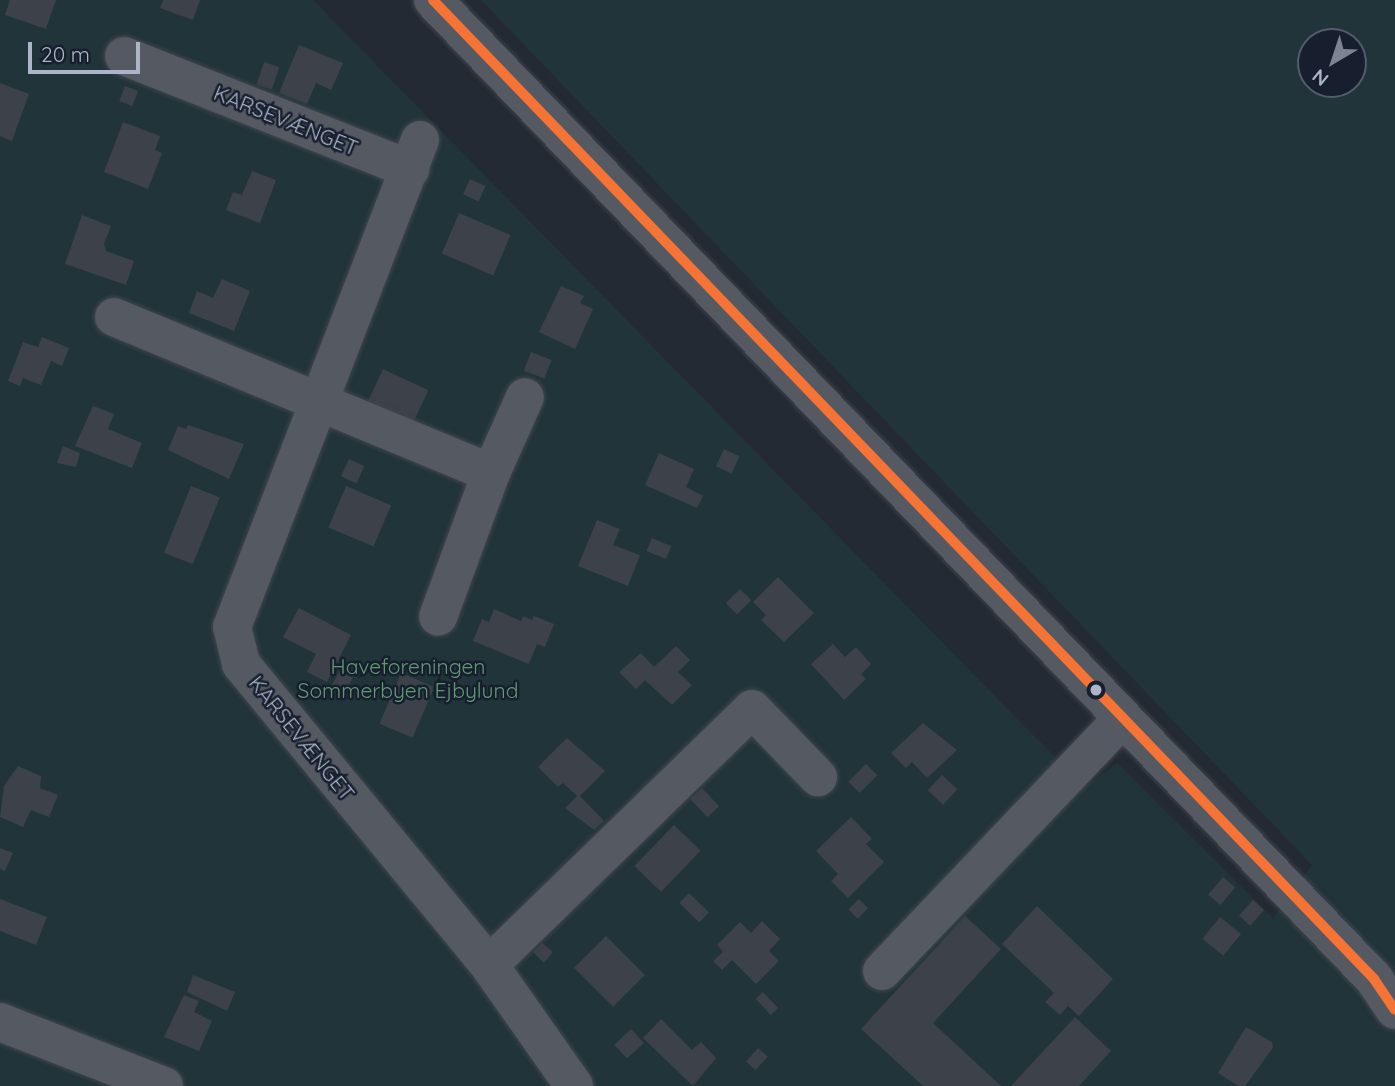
<!DOCTYPE html>
<html>
<head>
<meta charset="utf-8">
<style>
	body { margin:0 }
	#map { position:relative; width:1395px; height:1086px; overflow:hidden; background:#242a34; font-family:Quicksand,sans-serif }
	div>[style] { position:absolute }
	[style*='--x'] { left:calc(var(--x)*1px); top:calc(var(--y)*1px); width:calc(var(--w)*1px); rotate:calc(var(--a)*1deg) }
	.green>* { inset:0; background:#21343a }
	.building>* { inset:0; background:#3c414a; transform-origin:0 0 }
	.roads { filter:drop-shadow(0 0 2px #40454d) drop-shadow(0 0 2px #40454d) }
	.minor>* { height:38px; margin:-19px; padding:0 19px; transform-origin:19px; border-radius:19px; background:#545962 }
	.bus-1>* { height:10px; margin:-5px; padding:0 5px; transform-origin:5px; border-radius:5px; background:#f57335 }
	.dots>* { width:19px; height:19px; translate:-50% -50%; box-sizing:border-box; border:4px solid #171f2f; border-radius:50% }
	span { translate:-50% -50%; white-space:nowrap; text-align:center; line-height:1.15; -webkit-text-stroke:5px #171f2f; paint-order:stroke }
	.street-label { font-size:21px; color:#acb5c7 }
	.park-label { font-size:21px; color:#619a72 }
	.north { position:absolute; left:1297px; top:28px; width:70px; height:70px; box-sizing:border-box; background:#171f2f; border:2px solid #535b6c; border-radius:50%; rotate:219deg; font-size:19px; font-weight:700; line-height:28px; text-align:center; color:#acb5c7 }
	.north::after { content:''; display:block; margin:auto; width:24px; height:32px; background:#7c8494; clip-path:polygon(50% 0,100% 100%,50% 72%,0 100%) }
	.scale { position:absolute; left:28px; top:42px; width:112px; height:32px; box-sizing:border-box; border:4px solid #acb5c7; border-top:0; padding-left:9px; font-size:21px; line-height:24px; white-space:nowrap; color:#acb5c7; -webkit-text-stroke:5px #171f2f; paint-order:stroke }
</style>
</head>
<body>
<div id="map">
	<div class="green">
		<div style="clip-path:polygon(evenodd,0 0,313px 0,1035px 737px,1086px 786px,1117px 763px,1273px 918px,1312px 865px,481px 0,1395px 0,1395px 1086px,0 1086px,0 0,1311px 42px,1353px 42px,1353px 84px,1311px 84px,1311px 42px)"></div>
	</div>
	<div class="building">
		<div style="clip-path:polygon(10px 0,56px 0,46px 29px,5px 15px)"></div>
		<div style="clip-path:polygon(163px 0,200px 0,193px 20px,160px 8px)"></div>
		<div style="clip-path:polygon(299px 45px,343px 63px,331px 90px,316px 83px,307px 104px,279px 93px)"></div>
		<div style="left:264px;top:62px;width:16px;height:24px;rotate:18deg"></div>
		<div style="clip-path:polygon(0 83px,29px 94px,12px 141px,0 136px)"></div>
		<div style="left:125px;top:86px;width:14px;height:16px;rotate:21deg"></div>
		<div style="clip-path:polygon(123px 122px,160px 136px,155px 150px,162px 153px,148px 189px,104px 172px)"></div>
		<div style="clip-path:polygon(252px 171px,276px 180px,260px 223px,226px 210px,233px 192px,242px 195px)"></div>
		<div style="left:470px;top:179px;width:17px;height:17px;rotate:24deg"></div>
		<div style="left:459px;top:213px;width:56px;height:44px;rotate:23deg"></div>
		<div style="clip-path:polygon(82px 215px,111px 226px,104px 244px,106px 251px,134px 261px,126px 285px,65px 264px)"></div>
		<div style="clip-path:polygon(222px 279px,250px 291px,234px 331px,189px 313px,197px 291px,213px 298px)"></div>
		<div style="clip-path:polygon(561px 286px,584px 296px,580px 303px,593px 309px,575px 349px,539px 332px)"></div>
		<div style="clip-path:polygon(42px 337px,69px 348px,62px 366px,51px 361px,41px 385px,23px 378px,20px 386px,8px 381px,23px 342px,38px 347px)"></div>
		<div style="left:531px;top:352px;width:22px;height:20px;rotate:21deg"></div>
		<div style="left:383px;top:369px;width:50px;height:40px;rotate:25deg"></div>
		<div style="clip-path:polygon(93px 406px,114px 414px,108px 429px,142px 443px,132px 468px,75px 446px)"></div>
		<div style="clip-path:polygon(188px 425px,244px 444px,229px 479px,168px 450px,178px 426px,186px 429px)"></div>
		<div style="clip-path:polygon(63px 446px,80px 453px,76px 467px,57px 463px)"></div>
		<div style="left:724px;top:449px;width:17px;height:19px;rotate:25deg"></div>
		<div style="clip-path:polygon(659px 453px,694px 469px,686px 487px,703px 496px,697px 508px,645px 485px)"></div>
		<div style="left:349px;top:459px;width:17px;height:19px;rotate:25deg"></div>
		<div style="left:191px;top:486px;width:31px;height:72px;rotate:22deg"></div>
		<div style="left:346px;top:486px;width:49px;height:45px;rotate:23deg"></div>
		<div style="clip-path:polygon(597px 520px,620px 529px,613px 545px,640px 555px,628px 586px,578px 566px)"></div>
		<div style="left:652px;top:538px;width:21px;height:14px;rotate:23deg"></div>
		<div style="clip-path:polygon(778px 577px,814px 613px,784px 642px,761px 620px,766px 615px,753px 602px)"></div>
		<div style="left:740px;top:589px;width:16px;height:20px;rotate:45deg"></div>
		<div style="clip-path:polygon(299px 608px,351px 635px,327px 682px,307px 672px,316px 654px,283px 637px)"></div>
		<div style="clip-path:polygon(494px 609px,521px 621px,523px 616px,532px 620px,534px 616px,554px 624px,545px 647px,537px 644px,529px 664px,473px 641px,482px 619px,489px 622px)"></div>
		<div style="clip-path:polygon(833px 644px,845px 657px,856px 647px,871px 664px,861px 674px,866px 679px,844px 700px,811px 664px)"></div>
		<div style="clip-path:polygon(676px 646px,690px 660px,678px 672px,692px 685px,672px 705px,645px 680px,636px 689px,619px 672px,641px 653px,654px 667px)"></div>
		<div style="left:340px;top:670px;width:15px;height:21px;rotate:28deg"></div>
		<div style="left:401px;top:673px;width:36px;height:55px;rotate:23deg"></div>
		<div style="clip-path:polygon(923px 723px,957px 750px,927px 778px,912px 762px,906px 768px,891px 753px)"></div>
		<div style="clip-path:polygon(567px 738px,605px 771px,580px 796px,604px 821px,594px 830px,565px 808px,577px 796px,563px 783px,558px 787px,538px 767px)"></div>
		<div style="left:866px;top:764px;width:16px;height:25px;rotate:45deg"></div>
		<div style="clip-path:polygon(18px 766px,41px 776px,40px 788px,58px 795px,49px 817px,31px 810px,23px 827px,0 817px,4px 786px)"></div>
		<div style="left:942px;top:775px;width:21px;height:21px;rotate:43deg"></div>
		<div style="left:702px;top:788px;width:25px;height:16px;rotate:47deg"></div>
		<div style="clip-path:polygon(851px 817px,872px 839px,866px 844px,884px 862px,848px 898px,831px 881px,838px 874px,816px 851px)"></div>
		<div style="left:674px;top:825px;width:37px;height:57px;rotate:44deg"></div>
		<div style="clip-path:polygon(0 848px,13px 853px,5px 871px,0 869px)"></div>
		<div style="left:1223px;top:877px;width:16px;height:23px;rotate:40deg"></div>
		<div style="left:689px;top:893px;width:28px;height:14px;rotate:44deg"></div>
		<div style="clip-path:polygon(0 899px,47px 917px,36px 945px,0 931px)"></div>
		<div style="left:859px;top:899px;width:13px;height:15px;rotate:45deg"></div>
		<div style="left:1253px;top:900px;width:15px;height:21px;rotate:42deg"></div>
		<div style="clip-path:polygon(1037px 906px,1113px 979px,1079px 1016px,1068px 1006px,1060px 1015px,1045px 1002px,1054px 993px,1002px 944px)"></div>
		<div style="clip-path:polygon(965px 916px,1001px 949px,933px 1023px,1001px 1086px,923px 1086px,861px 1029px)"></div>
		<div style="left:1220px;top:917px;width:27px;height:28px;rotate:39deg"></div>
		<div style="clip-path:polygon(762px 921px,780px 939px,769px 951px,779px 961px,756px 984px,732px 960px,722px 970px,713px 961px,723px 952px,717px 945px,740px 922px,751px 933px)"></div>
		<div style="left:606px;top:936px;width:55px;height:45px;rotate:45deg"></div>
		<div style="clip-path:polygon(542px 943px,553px 952px,544px 963px,533px 952px)"></div>
		<div style="clip-path:polygon(193px 975px,235px 992px,227px 1011px,187px 992px)"></div>
		<div style="left:763px;top:992px;width:22px;height:10px;rotate:47deg"></div>
		<div style="clip-path:polygon(184px 995px,199px 1001px,194px 1012px,212px 1021px,199px 1051px,164px 1037px)"></div>
		<div style="clip-path:polygon(1075px 1017px,1111px 1051px,1079px 1086px,1011px 1086px)"></div>
		<div style="clip-path:polygon(661px 1019px,692px 1050px,701px 1042px,716px 1058px,693px 1086px,643px 1038px)"></div>
		<div style="clip-path:polygon(1246px 1027px,1272px 1042px,1273px 1048px,1245px 1086px,1238px 1086px,1218px 1073px)"></div>
		<div style="left:631px;top:1029px;width:19px;height:23px;rotate:47deg"></div>
		<div style="left:758px;top:1048px;width:13px;height:18px;rotate:42deg"></div>
	</div>
	<div class="roads">
		<div class="minor">
			<div style="--x:433;--y:0;--w:1358;--a:46.13"></div>
			<div style="--x:1374;--y:979;--w:37;--a:56"></div>
			<div style="--x:124;--y:56;--w:308;--a:21.6"></div>
			<div style="--x:420;--y:140;--w:522;--a:111.11"></div>
			<div style="--x:232;--y:627;--w:38;--a:76"></div>
			<div style="--x:241;--y:664;--w:390;--a:50.5"></div>
			<div style="--x:489;--y:965;--w:148;--a:54.9"></div>
			<div style="--x:114;--y:317;--w:408;--a:22.5"></div>
			<div style="--x:491;--y:473;--w:153;--a:110.2"></div>
			<div style="--x:491;--y:473;--w:83;--a:-65.9"></div>
			<div style="--x:489;--y:965;--w:367;--a:-44.2"></div>
			<div style="--x:752;--y:709;--w:95;--a:45.9"></div>
			<div style="--x:882;--y:971;--w:349;--a:-46.4"></div>
			<div style="--x:0;--y:1022;--w:176;--a:21.3"></div>
		</div>
	</div>
	<div class="bus-1">
		<div style="--x:433;--y:0;--w:1358;--a:46.13"></div>
		<div style="--x:1374;--y:979;--w:37;--a:56"></div>
	</div>
	<div class="dots">
		<div style="left:1096px;top:690px;background:#acb5c7"></div>
	</div>
	<div class="street-label">
		<span style="left:286px;top:120px;rotate:22deg">KARSEVÆNGET</span>
		<span style="left:302px;top:738px;rotate:51deg">KARSEVÆNGET</span>
	</div>
	<div class="park-label">
		<span style="left:408px;top:678px">Haveforeningen<br>Sommerbyen Ejbylund</span>
	</div>
	<div class="north">N</div>
	<div class="scale">20 m</div>
</div>
</body>
</html>
